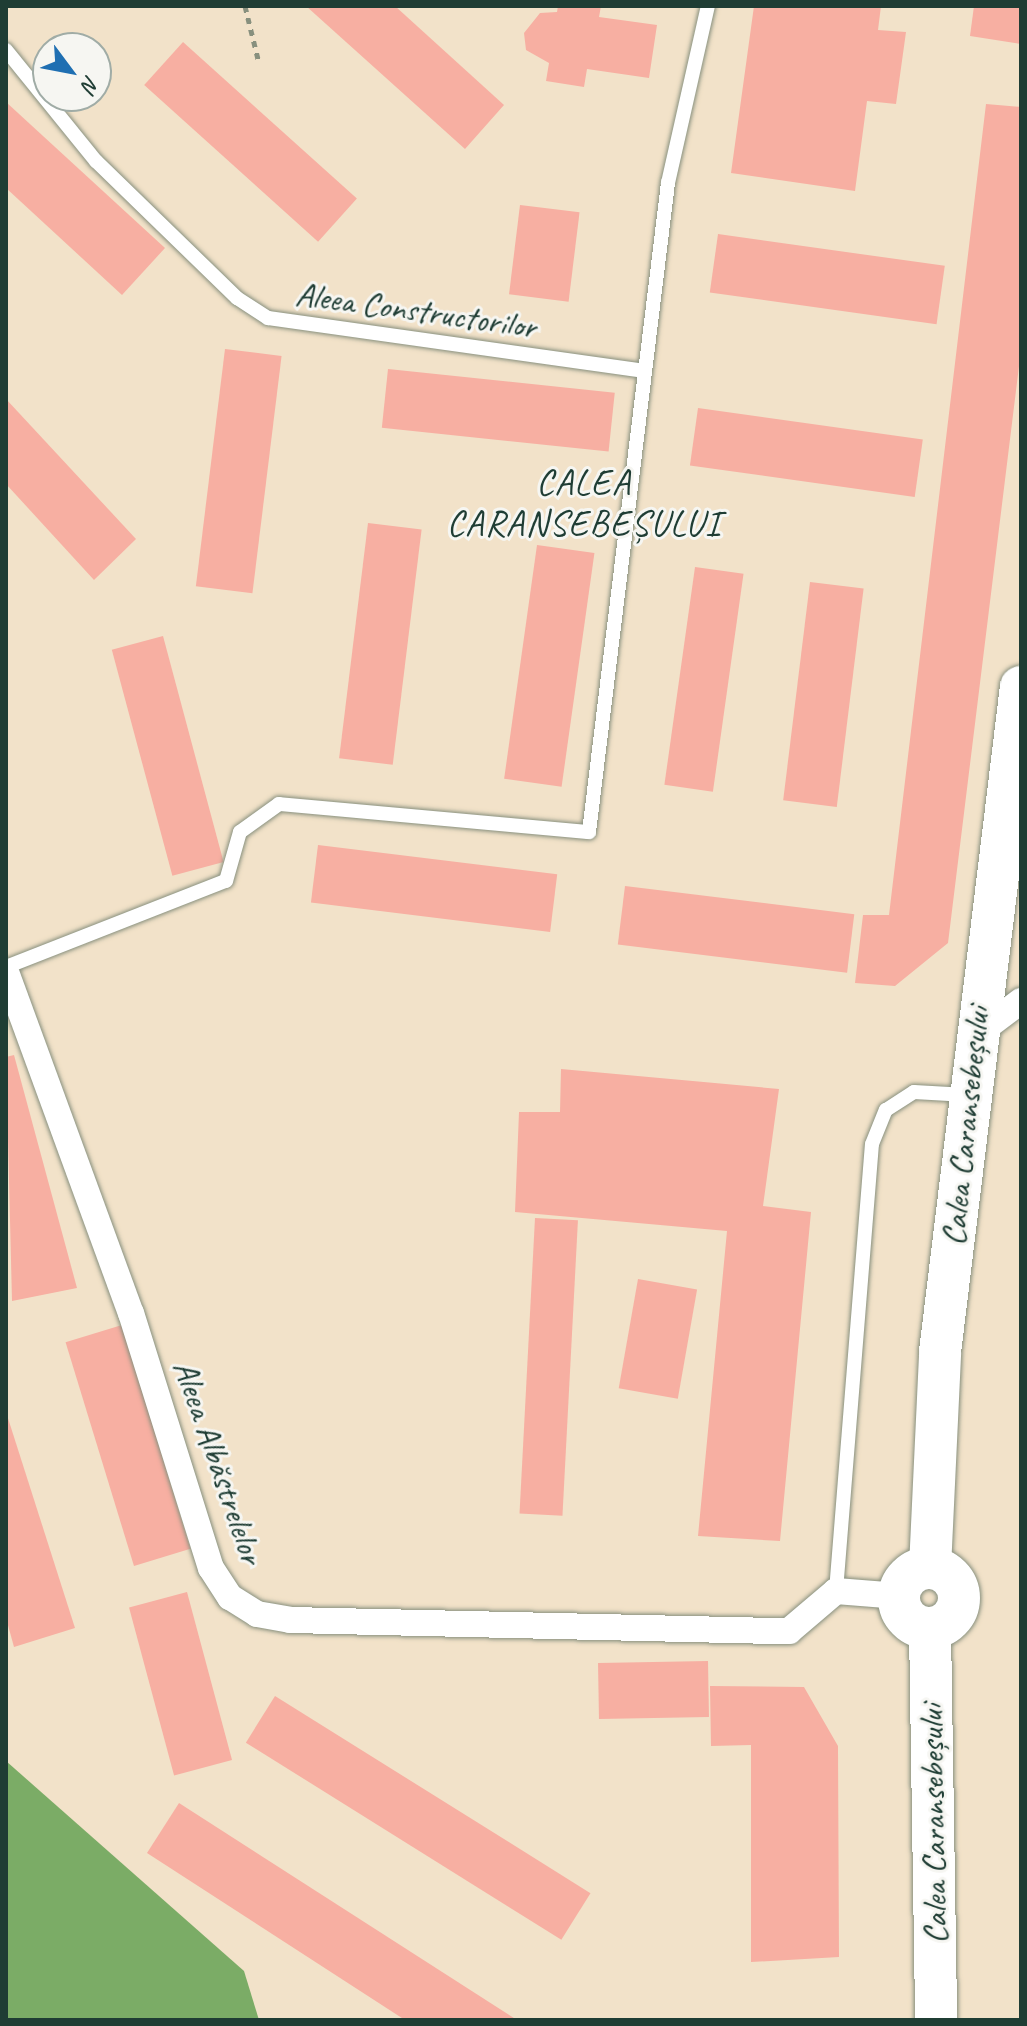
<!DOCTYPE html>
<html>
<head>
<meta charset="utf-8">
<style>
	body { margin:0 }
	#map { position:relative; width:1027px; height:2026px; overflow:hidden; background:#f2e2c9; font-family:Caveat,sans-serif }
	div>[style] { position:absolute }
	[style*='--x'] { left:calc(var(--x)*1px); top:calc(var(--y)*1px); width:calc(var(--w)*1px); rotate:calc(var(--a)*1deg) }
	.forest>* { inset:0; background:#7bac66 }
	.building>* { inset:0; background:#f7afa2; transform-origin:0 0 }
	.path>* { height:5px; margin-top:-2.5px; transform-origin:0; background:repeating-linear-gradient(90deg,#88907e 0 6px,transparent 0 12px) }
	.roads { filter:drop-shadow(0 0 2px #88907e) drop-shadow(0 0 2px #88907e) }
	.service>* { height:14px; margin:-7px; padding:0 7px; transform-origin:7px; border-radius:7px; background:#fff }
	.minor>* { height:26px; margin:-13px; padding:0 13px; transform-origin:13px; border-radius:13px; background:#fff }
	.primary>* { height:42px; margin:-21px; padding:0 21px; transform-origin:21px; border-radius:21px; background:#fff }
	.primary>.ring { margin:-21px; padding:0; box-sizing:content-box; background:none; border:42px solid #fff; border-radius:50% }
	span { translate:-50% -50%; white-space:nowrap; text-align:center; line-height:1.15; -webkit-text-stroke:6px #f6f6f2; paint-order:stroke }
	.street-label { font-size:34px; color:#1f3d34 }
	.neighbourhood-label { font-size:36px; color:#1f3d34; letter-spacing:2px }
	.frame { position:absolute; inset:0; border:8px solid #1f3d34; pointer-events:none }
	.north { position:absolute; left:32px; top:32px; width:80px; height:80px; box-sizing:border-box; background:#f6f6f2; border:2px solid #a0aca6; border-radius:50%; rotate:122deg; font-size:22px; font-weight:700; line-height:32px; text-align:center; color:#1f3d34 }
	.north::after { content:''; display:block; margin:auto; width:28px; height:36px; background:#1f6fb2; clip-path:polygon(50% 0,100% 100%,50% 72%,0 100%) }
</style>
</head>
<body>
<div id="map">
	<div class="forest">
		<div style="clip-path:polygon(6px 1761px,244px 1971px,259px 2020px,6px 2020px)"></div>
	</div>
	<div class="building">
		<div style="clip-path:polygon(306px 6px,395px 6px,504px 105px,465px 149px)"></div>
		<div style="clip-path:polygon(558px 6px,601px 6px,599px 17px,657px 25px,649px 78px,587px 69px,584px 87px,546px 81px,549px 63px,526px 50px,524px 33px,540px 13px,557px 12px)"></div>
		<div style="clip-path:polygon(754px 6px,881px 6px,878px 30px,906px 32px,896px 104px,867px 101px,855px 191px,731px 173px)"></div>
		<div style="clip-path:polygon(974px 6px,1021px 6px,1021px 44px,970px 36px)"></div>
		<div style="left:183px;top:42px;width:234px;height:58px;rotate:42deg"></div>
		<div style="clip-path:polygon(6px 102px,165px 248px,122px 295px,6px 188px)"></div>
		<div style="clip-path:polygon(986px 104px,1021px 107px,1021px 350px,948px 943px,895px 986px,855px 983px,863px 915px,889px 915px)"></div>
		<div style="left:520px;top:205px;width:60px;height:90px;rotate:7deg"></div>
		<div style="left:718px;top:234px;width:229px;height:59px;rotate:8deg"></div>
		<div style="left:225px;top:349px;width:57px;height:239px;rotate:7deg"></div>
		<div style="left:388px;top:369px;width:228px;height:59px;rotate:6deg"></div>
		<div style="clip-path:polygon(6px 399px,136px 539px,94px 580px,6px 484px)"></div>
		<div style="left:698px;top:408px;width:227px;height:58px;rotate:8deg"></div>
		<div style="left:368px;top:523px;width:54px;height:237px;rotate:7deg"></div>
		<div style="left:537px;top:545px;width:58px;height:236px;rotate:8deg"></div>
		<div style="left:695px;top:567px;width:49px;height:220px;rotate:8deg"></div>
		<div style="left:810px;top:582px;width:54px;height:220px;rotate:7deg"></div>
		<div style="left:163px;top:636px;width:234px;height:53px;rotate:75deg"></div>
		<div style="left:318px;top:845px;width:241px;height:58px;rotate:7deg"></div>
		<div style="left:625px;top:886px;width:231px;height:59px;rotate:7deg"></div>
		<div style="clip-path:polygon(14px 1055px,77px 1288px,12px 1301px,6px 1057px)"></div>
		<div style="clip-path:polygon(561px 1069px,779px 1089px,763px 1206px,811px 1212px,780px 1541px,698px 1536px,727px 1231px,515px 1212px,519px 1112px,560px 1112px)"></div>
		<div style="left:535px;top:1218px;width:43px;height:296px;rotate:3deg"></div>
		<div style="left:638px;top:1279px;width:60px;height:111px;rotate:10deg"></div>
		<div style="left:122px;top:1325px;width:234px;height:59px;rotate:73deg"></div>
		<div style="clip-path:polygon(6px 1412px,75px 1628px,14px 1647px,6px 1618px)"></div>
		<div style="left:187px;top:1592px;width:174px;height:60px;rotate:75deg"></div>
		<div style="left:708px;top:1661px;width:56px;height:110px;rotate:89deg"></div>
		<div style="clip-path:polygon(710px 1686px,804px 1687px,838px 1746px,839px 1957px,751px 1962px,751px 1745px,711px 1746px)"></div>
		<div style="left:275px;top:1696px;width:372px;height:55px;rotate:32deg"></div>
		<div style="clip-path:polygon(179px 1803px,517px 2020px,405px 2020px,147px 1853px)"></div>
	</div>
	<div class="path">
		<div style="--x:245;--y:6;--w:55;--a:76.2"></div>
	</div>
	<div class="roads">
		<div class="service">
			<div style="--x:6;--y:50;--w:143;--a:51"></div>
			<div style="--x:96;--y:161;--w:197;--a:44.2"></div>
			<div style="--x:237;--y:298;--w:37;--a:33"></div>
			<div style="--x:268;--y:318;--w:379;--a:8"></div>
			<div style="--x:6;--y:967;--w:236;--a:-21.4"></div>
			<div style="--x:226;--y:881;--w:51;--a:-74.1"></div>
			<div style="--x:240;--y:832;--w:48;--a:-35.7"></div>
			<div style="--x:279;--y:804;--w:311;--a:5.2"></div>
			<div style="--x:589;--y:832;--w:654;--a:-83.06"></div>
			<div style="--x:668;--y:183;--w:181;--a:-77.3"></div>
			<div style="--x:836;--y:1591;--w:448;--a:-85.4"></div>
			<div style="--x:872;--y:1144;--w:37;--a:-68"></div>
			<div style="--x:886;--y:1110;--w:33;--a:-33"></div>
			<div style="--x:914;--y:1092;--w:53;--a:3.2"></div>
		</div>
		<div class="minor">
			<div style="--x:6;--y:972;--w:363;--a:69.9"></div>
			<div style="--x:131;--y:1313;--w:267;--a:72.6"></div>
			<div style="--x:211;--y:1568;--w:35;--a:57"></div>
			<div style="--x:230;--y:1597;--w:32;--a:32"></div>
			<div style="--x:257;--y:1614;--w:34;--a:10"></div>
			<div style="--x:290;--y:1620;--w:499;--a:1.3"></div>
			<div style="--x:789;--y:1631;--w:62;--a:-40.4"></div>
			<div style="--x:836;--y:1591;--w:63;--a:4.5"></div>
			<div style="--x:977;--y:1034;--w:55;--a:-36.9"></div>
		</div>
		<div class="primary">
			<div style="--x:930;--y:1568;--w:216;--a:-87.3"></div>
			<div style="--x:940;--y:1352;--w:670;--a:-83.06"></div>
			<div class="ring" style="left:899px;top:1568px;width:18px;height:18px"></div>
			<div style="--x:930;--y:1628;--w:392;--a:89.1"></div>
		</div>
	</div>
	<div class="street-label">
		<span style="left:416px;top:310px;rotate:8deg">Aleea Constructorilor</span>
		<span style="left:965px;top:1126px;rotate:-84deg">Calea Caransebeșului</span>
		<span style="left:219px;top:1462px;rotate:71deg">Aleea Albăstrelelor</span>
		<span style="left:933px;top:1824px;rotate:-91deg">Calea Caransebeșului</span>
	</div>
	<div class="neighbourhood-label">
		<span style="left:584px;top:503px">CALEA<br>CARANSEBEȘULUI</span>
	</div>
	<div class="frame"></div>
	<div class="north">N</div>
</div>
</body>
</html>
